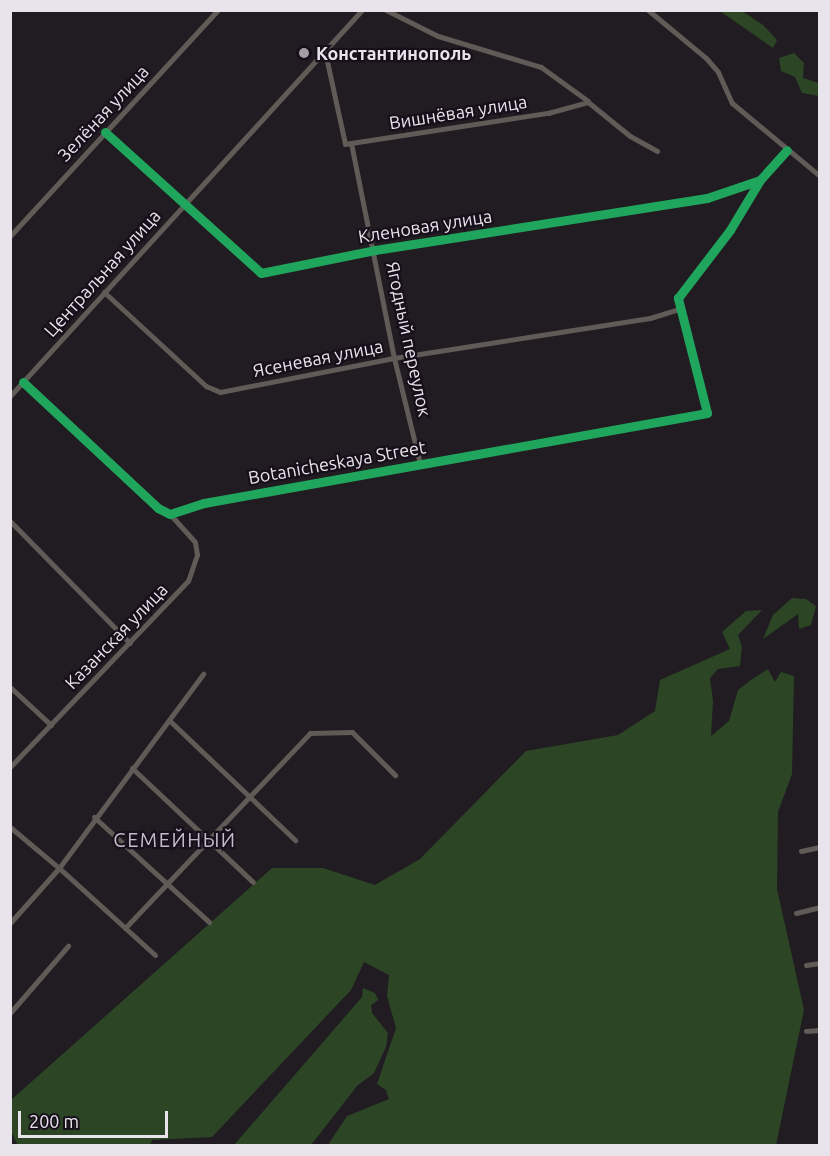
<!DOCTYPE html>
<html>
<head>
<meta charset="utf-8">
<style>
	body { margin:0 }
	#map { position:relative; width:830px; height:1156px; overflow:hidden; background:#201c21; font-family:Ubuntu,sans-serif }
	div>[style] { position:absolute }
	[style*='--x'] { left:calc(var(--x)*1px); top:calc(var(--y)*1px); width:calc(var(--w)*1px); rotate:calc(var(--a)*1deg) }
	.forest>* { inset:0; background:#2c4625 }
	.minor>* { height:5px; margin:-2.5px; padding:0 2.5px; transform-origin:2.5px; border-radius:2.5px; background:#615b57 }
	.cycleway>* { height:9px; margin:-4.5px; padding:0 4.5px; transform-origin:4.5px; border-radius:4.5px; background:#20a55d }
	.dots>* { width:16px; height:16px; translate:-50% -50%; box-sizing:border-box; border:3px solid #17101b; border-radius:50% }
	span { translate:-50% -50%; white-space:nowrap; text-align:center; line-height:1.15; -webkit-text-stroke:4.5px #17101b; paint-order:stroke }
	.poi-label { font-size:18px; color:#e9e4ec; font-weight:700 }
	.left { translate:0 -50%; text-align:left }
	.street-label { font-size:18px; color:#e9e4ec }
	.neighbourhood-label { font-size:20px; color:#c4bac9; letter-spacing:1.5px }
	.frame { position:absolute; inset:0; border:12px solid #e9e4ec; pointer-events:none }
	.scale { position:absolute; left:18px; top:1111px; width:150px; height:27px; box-sizing:border-box; border:3px solid #e9e4ec; border-top:0; padding-left:8px; font-size:18px; line-height:21px; white-space:nowrap; color:#e9e4ec; -webkit-text-stroke:4px #17101b; paint-order:stroke }
</style>
</head>
<body>
<div id="map">
	<div class="forest">
		<div style="clip-path:polygon(720px 11px,742px 11px,763px 25px,777px 40px,773px 48px)"></div>
		<div style="clip-path:polygon(794px 53px,804px 63px,803px 78px,819px 83px,819px 96px,802px 93px,795px 77px,781px 71px,779px 58px)"></div>
		<div style="clip-path:polygon(792px 598px,806px 599px,816px 606px,811px 625px,799px 629px,798px 614px,763px 639px,773px 615px)"></div>
		<div style="clip-path:polygon(762px 610px,738px 635px,742px 647px,740px 666px,718px 669px,710px 678px,713px 701px,711px 736px,729px 721px,738px 690px,751px 680px,768px 669px,775px 682px,781px 672px,794px 676px,792px 774px,778px 812px,777px 889px,804px 1010px,776px 1145px,328px 1145px,347px 1116px,389px 1099px,386px 1090px,377px 1084px,396px 1028px,387px 996px,389px 975px,364px 962px,351px 990px,212px 1137px,152px 1140px,150px 1146px,18px 1146px,11px 1131px,11px 1100px,272px 868px,323px 868px,375px 885px,420px 859px,526px 751px,618px 735px,655px 711px,660px 680px,730px 649px,722px 632px,746px 611px)"></div>
		<div style="clip-path:polygon(363px 988px,375px 993px,378px 1000px,371px 1005px,372px 1013px,388px 1033px,386px 1047px,374px 1073px,357px 1086px,311px 1145px,234px 1145px,362px 997px)"></div>
	</div>
	<div class="minor">
		<div style="--x:386;--y:10;--w:58;--a:26.6"></div>
		<div style="--x:438;--y:36;--w:108;--a:16.8"></div>
		<div style="--x:541;--y:67;--w:58;--a:35.9"></div>
		<div style="--x:648;--y:10;--w:75;--a:39.6"></div>
		<div style="--x:706;--y:58;--w:18;--a:49"></div>
		<div style="--x:718;--y:72;--w:34;--a:66"></div>
		<div style="--x:732;--y:103;--w:114;--a:39.7"></div>
		<div style="--x:325;--y:52;--w:94;--a:77.7"></div>
		<div style="--x:345;--y:144;--w:6;--a:-9"></div>
		<div style="--x:351;--y:143;--w:219;--a:78.7"></div>
		<div style="--x:394;--y:358;--w:109;--a:76.2"></div>
		<div style="--x:105;--y:132;--w:210;--a:42.1"></div>
		<div style="--x:261;--y:273;--w:116;--a:-11.4"></div>
		<div style="--x:375;--y:250;--w:336;--a:-8.9"></div>
		<div style="--x:707;--y:198;--w:56;--a:-18.8"></div>
		<div style="--x:760;--y:180;--w:40;--a:-48"></div>
		<div style="--x:351;--y:143;--w:199;--a:-8.7"></div>
		<div style="--x:548;--y:113;--w:41;--a:-15.4"></div>
		<div style="--x:588;--y:102;--w:54;--a:39"></div>
		<div style="--x:630;--y:136;--w:31;--a:29"></div>
		<div style="--x:10;--y:236;--w:307;--a:-47.4"></div>
		<div style="--x:104;--y:292;--w:139;--a:42.7"></div>
		<div style="--x:206;--y:386;--w:15;--a:23"></div>
		<div style="--x:220;--y:392;--w:177;--a:-11.1"></div>
		<div style="--x:394;--y:358;--w:259;--a:-8.9"></div>
		<div style="--x:650;--y:318;--w:30;--a:-17"></div>
		<div style="--x:23;--y:382;--w:185;--a:43"></div>
		<div style="--x:158;--y:508;--w:13;--a:27"></div>
		<div style="--x:170;--y:514;--w:36;--a:-18"></div>
		<div style="--x:204;--y:503;--w:511;--a:-10.14"></div>
		<div style="--x:707;--y:413;--w:119;--a:-104.2"></div>
		<div style="--x:678;--y:298;--w:86;--a:-52.6"></div>
		<div style="--x:730;--y:230;--w:58;--a:-59"></div>
		<div style="--x:10;--y:396;--w:522;--a:-47.64"></div>
		<div style="--x:10;--y:521;--w:171;--a:45.5"></div>
		<div style="--x:10;--y:687;--w:56;--a:42.8"></div>
		<div style="--x:170;--y:721;--w:173;--a:43.6"></div>
		<div style="--x:10;--y:767;--w:257;--a:-46.3"></div>
		<div style="--x:188;--y:581;--w:28;--a:-71"></div>
		<div style="--x:197;--y:555;--w:13;--a:-99"></div>
		<div style="--x:195;--y:542;--w:38;--a:-132"></div>
		<div style="--x:132;--y:768;--w:166;--a:43.3"></div>
		<div style="--x:94;--y:817;--w:156;--a:42.4"></div>
		<div style="--x:10;--y:827;--w:64;--a:39.9"></div>
		<div style="--x:59;--y:868;--w:74;--a:131.7"></div>
		<div style="--x:801;--y:851;--w:19;--a:-12"></div>
		<div style="--x:796;--y:913;--w:25;--a:-14"></div>
		<div style="--x:125;--y:928;--w:269;--a:-46.5"></div>
		<div style="--x:310;--y:733;--w:42;--a:-1.4"></div>
		<div style="--x:352;--y:732;--w:61;--a:45"></div>
		<div style="--x:155;--y:955;--w:130;--a:-137.8"></div>
		<div style="--x:59;--y:868;--w:242;--a:-53.4"></div>
		<div style="--x:806;--y:965;--w:14;--a:-8"></div>
		<div style="--x:10;--y:1013;--w:89;--a:-49.1"></div>
		<div style="--x:806;--y:1031;--w:14;--a:-4"></div>
	</div>
	<div class="cycleway">
		<div style="--x:105;--y:132;--w:210;--a:42.1"></div>
		<div style="--x:261;--y:273;--w:116;--a:-11.4"></div>
		<div style="--x:375;--y:250;--w:336;--a:-8.9"></div>
		<div style="--x:707;--y:198;--w:56;--a:-18.8"></div>
		<div style="--x:760;--y:180;--w:40;--a:-48"></div>
		<div style="--x:23;--y:382;--w:185;--a:43"></div>
		<div style="--x:158;--y:508;--w:13;--a:27"></div>
		<div style="--x:170;--y:514;--w:36;--a:-18"></div>
		<div style="--x:204;--y:503;--w:511;--a:-10.14"></div>
		<div style="--x:707;--y:413;--w:119;--a:-104.2"></div>
		<div style="--x:678;--y:298;--w:86;--a:-52.6"></div>
		<div style="--x:730;--y:230;--w:58;--a:-59"></div>
	</div>
	<div class="dots">
		<div style="left:304px;top:53px;background:#a39ea5"></div>
	</div>
	<div class="poi-label">
		<span class="left" style="left:316px;top:53px">Константинополь</span>
	</div>
	<div class="street-label">
		<span style="left:458px;top:112px;rotate:-9deg">Вишнёвая улица</span>
		<span style="left:103px;top:113px;rotate:-47deg">Зелёная улица</span>
		<span style="left:425px;top:226px;rotate:-9deg">Кленовая улица</span>
		<span style="left:102px;top:273px;rotate:-48deg">Центральная улица</span>
		<span style="left:409px;top:339px;rotate:78deg">Ягодный переулок</span>
		<span style="left:318px;top:358px;rotate:-11deg">Ясеневая улица</span>
		<span style="left:337px;top:462px;rotate:-10deg">Botanicheskaya Street</span>
		<span style="left:116px;top:636px;rotate:-46deg">Казанская улица</span>
	</div>
	<div class="neighbourhood-label">
		<span style="left:175px;top:839px">СЕМЕЙНЫЙ</span>
	</div>
	<div class="frame"></div>
	<div class="scale">200 m</div>
</div>
</body>
</html>
